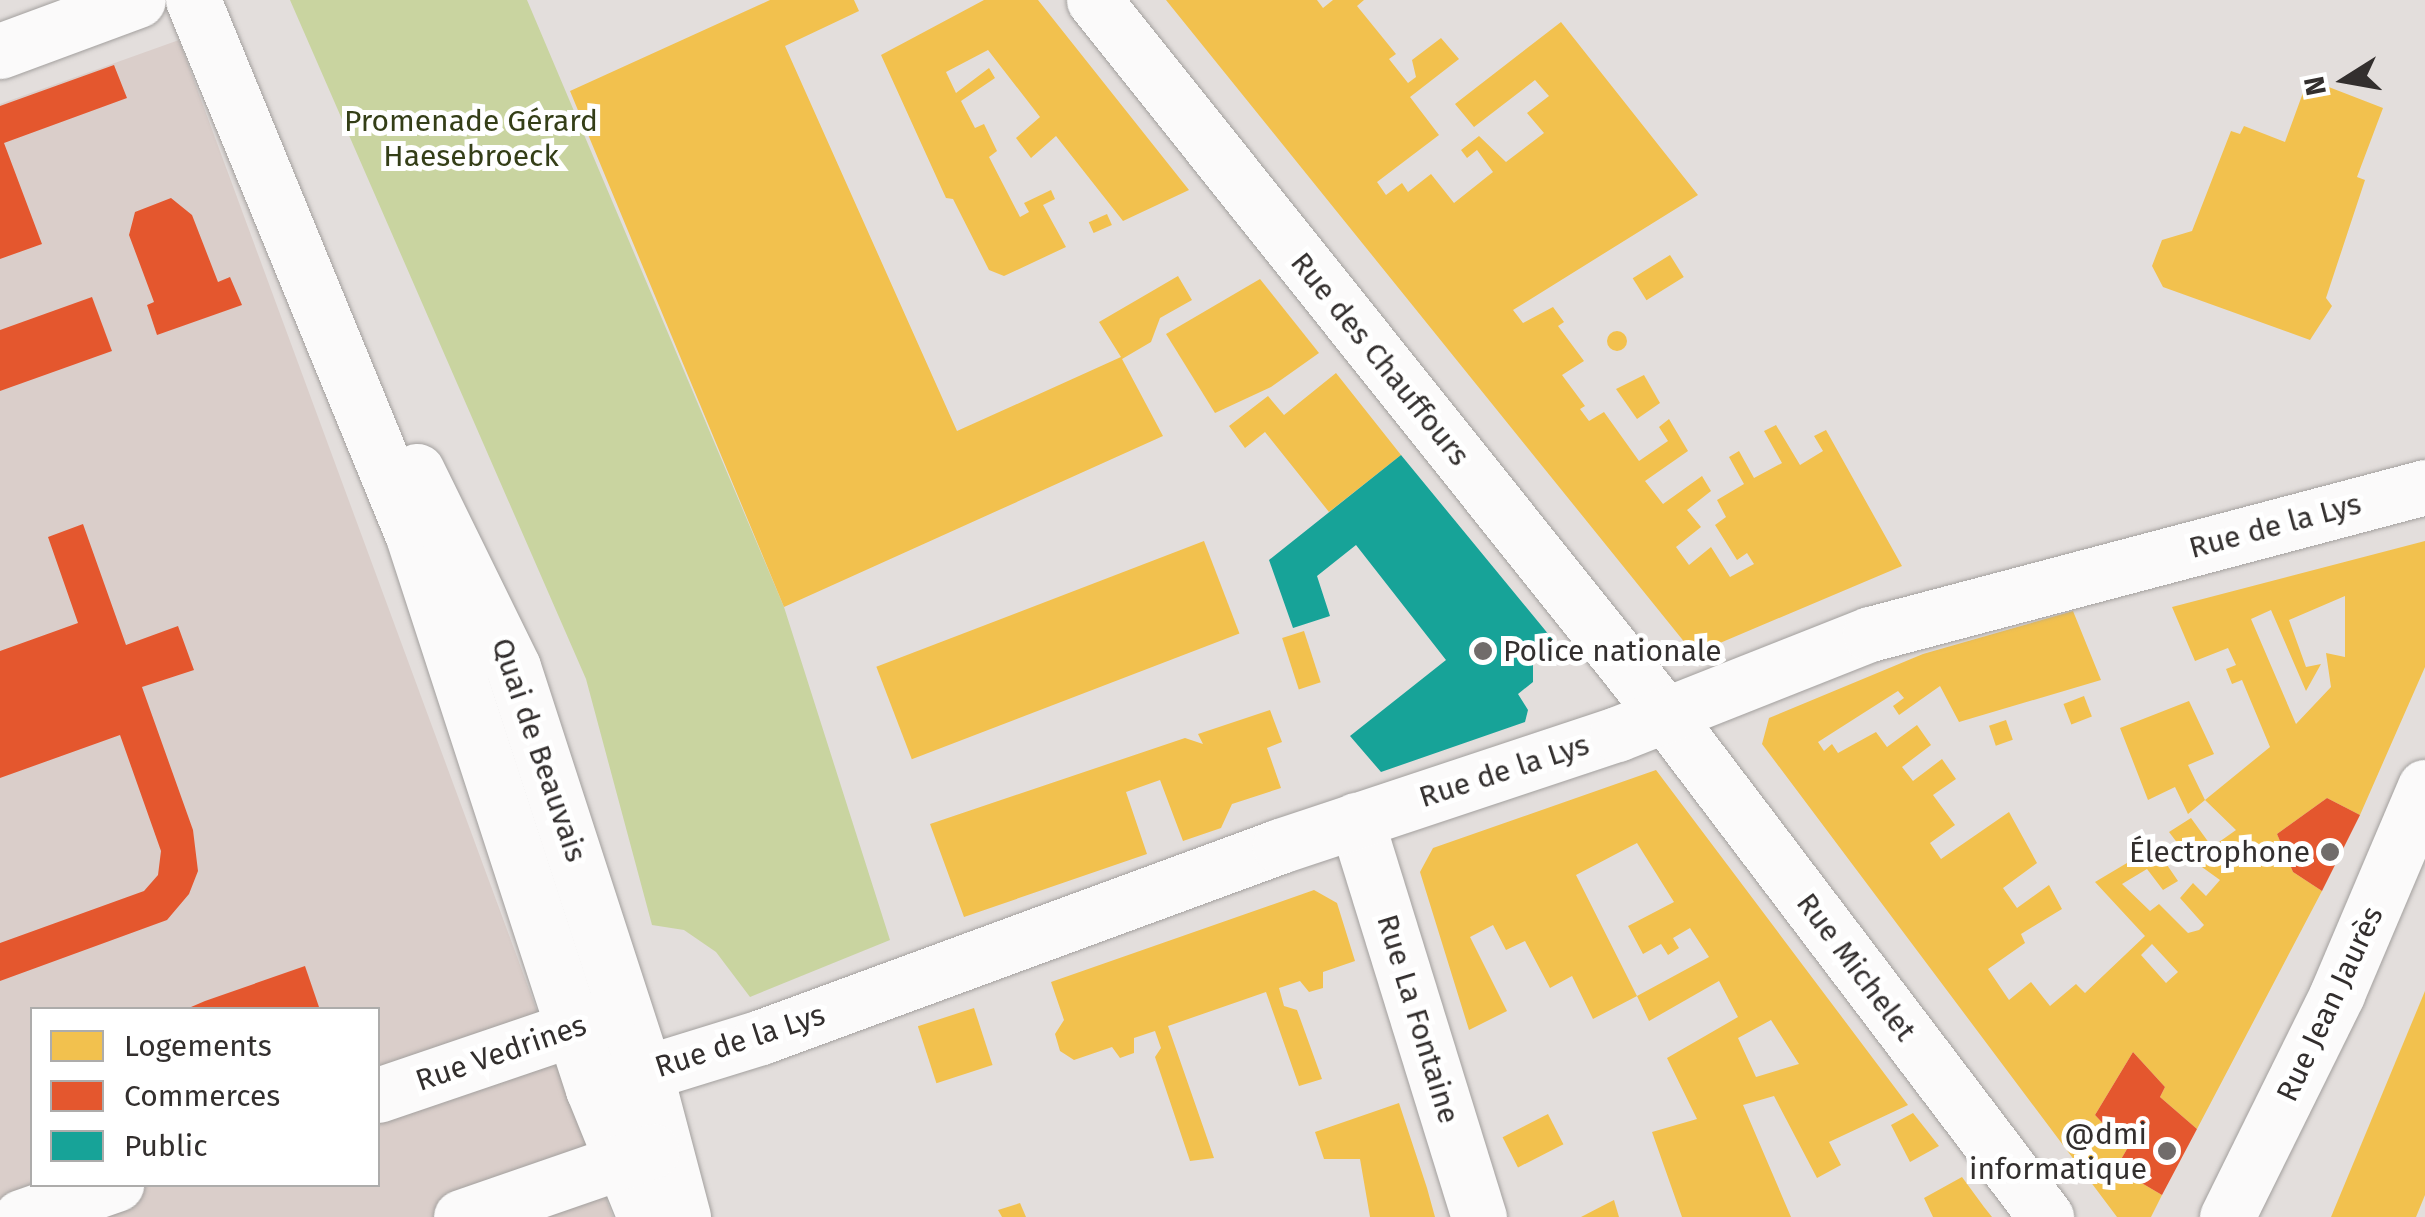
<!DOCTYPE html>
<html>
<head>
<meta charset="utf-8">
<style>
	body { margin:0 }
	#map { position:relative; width:2425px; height:1217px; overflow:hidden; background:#e3dedc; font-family:"Fira Sans",sans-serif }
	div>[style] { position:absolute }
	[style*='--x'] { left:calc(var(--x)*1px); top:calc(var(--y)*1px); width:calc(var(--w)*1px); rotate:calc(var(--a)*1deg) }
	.built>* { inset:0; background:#daceca }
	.green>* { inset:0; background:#c9d4a0 }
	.homes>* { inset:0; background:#f2c14e; transform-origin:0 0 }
	.round { border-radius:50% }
	.shops>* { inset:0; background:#e4572e }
	.public>* { inset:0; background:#17a398 }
	.roads { filter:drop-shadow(0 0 2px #a3a09e) drop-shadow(0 0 2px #a3a09e) }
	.minor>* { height:55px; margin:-27.5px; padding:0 27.5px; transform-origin:27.5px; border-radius:27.5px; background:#fbfafa }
	.major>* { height:55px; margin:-27.5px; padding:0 27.5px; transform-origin:27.5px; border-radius:27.5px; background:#fbfafa }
	.dots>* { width:28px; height:28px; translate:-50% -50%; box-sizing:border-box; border:5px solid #fff; border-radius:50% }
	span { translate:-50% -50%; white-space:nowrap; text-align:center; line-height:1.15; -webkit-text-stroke:10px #fff; paint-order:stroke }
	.park-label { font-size:30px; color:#343e17 }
	.street-label { font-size:30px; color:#332f2e }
	.poi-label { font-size:30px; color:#332f2e }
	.left { translate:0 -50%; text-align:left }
	.right { translate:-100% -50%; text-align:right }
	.legend { position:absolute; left:30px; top:1007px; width:350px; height:180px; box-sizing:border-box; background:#fff; border:2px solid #adacab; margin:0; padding:12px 18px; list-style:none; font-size:30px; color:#332f2e }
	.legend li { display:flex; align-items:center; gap:20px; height:50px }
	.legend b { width:50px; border:2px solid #adacab }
	.north { position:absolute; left:2295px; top:30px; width:100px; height:100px; -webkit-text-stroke:8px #fff; paint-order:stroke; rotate:259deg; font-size:28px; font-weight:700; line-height:40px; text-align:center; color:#332f2e }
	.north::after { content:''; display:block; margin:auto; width:35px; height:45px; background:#332f2e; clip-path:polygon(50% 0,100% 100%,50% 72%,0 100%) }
</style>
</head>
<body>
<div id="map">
	<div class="built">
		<div style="clip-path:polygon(evenodd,179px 40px,613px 1217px,0 1217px,0 104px,179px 40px,32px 1010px,378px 1010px,378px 1184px,32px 1184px,32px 1010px)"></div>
	</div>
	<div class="green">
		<div style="clip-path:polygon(290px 0,527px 0,784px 607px,890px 940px,750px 997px,716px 952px,684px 930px,652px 925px,586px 679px)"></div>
	</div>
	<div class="homes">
		<div style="clip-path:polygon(770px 0,854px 0,859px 11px,785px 46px,957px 431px,1121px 357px,1099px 322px,1178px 276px,1192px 300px,1160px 318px,1151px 342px,1122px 359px,1163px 436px,784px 607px,570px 91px)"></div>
		<div style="clip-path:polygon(984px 0,1038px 0,1189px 190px,1123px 221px,1056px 136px,1031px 158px,1016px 138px,1040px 117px,988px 50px,946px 72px,956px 93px,989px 68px,995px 78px,961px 101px,975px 128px,984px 124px,997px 151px,989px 157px,1020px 217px,1029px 212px,1024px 203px,1051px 190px,1055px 199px,1043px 205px,1066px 247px,1004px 276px,989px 270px,953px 199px,946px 198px,881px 55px)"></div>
		<div style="clip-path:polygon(1166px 0,1317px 0,1323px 8px,1333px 0,1364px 0,1357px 6px,1396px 54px,1389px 59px,1408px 83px,1416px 77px,1412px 60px,1441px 38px,1459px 59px,1410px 97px,1439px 135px,1377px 182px,1386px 195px,1402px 183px,1408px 192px,1431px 174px,1454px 203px,1493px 172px,1477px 150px,1467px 158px,1461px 150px,1479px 136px,1506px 162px,1544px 133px,1527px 113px,1549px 96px,1535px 80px,1474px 127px,1455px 104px,1561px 22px,1698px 195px,1513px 310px,1523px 323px,1553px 307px,1564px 322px,1558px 326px,1584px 361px,1562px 375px,1585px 406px,1580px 409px,1589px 421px,1604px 412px,1639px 461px,1668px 441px,1659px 427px,1669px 419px,1688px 451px,1645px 481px,1663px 504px,1702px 476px,1711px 491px,1687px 510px,1701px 527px,1676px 547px,1689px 565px,1711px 547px,1730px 577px,1754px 564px,1747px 553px,1737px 560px,1715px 525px,1726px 517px,1717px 500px,1744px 484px,1729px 457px,1739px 451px,1754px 478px,1782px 463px,1764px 431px,1776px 425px,1800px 465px,1823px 451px,1814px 436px,1826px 430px,1902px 566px,1694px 654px)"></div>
		<div style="clip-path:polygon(2308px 79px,2383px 108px,2357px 177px,2365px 180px,2326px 298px,2332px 306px,2310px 340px,2163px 287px,2152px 266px,2162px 240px,2192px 231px,2231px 131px,2240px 134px,2244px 126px,2285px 142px)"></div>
		<div style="left:1107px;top:214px;width:12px;height:20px;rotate:66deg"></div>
		<div style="left:1670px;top:255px;width:26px;height:44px;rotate:58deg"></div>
		<div style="clip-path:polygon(1260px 279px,1319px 353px,1271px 387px,1215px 413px,1166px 334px)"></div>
		<div class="round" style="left:1607px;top:331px;width:20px;height:20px"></div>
		<div style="clip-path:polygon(1336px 373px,1401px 455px,1329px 512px,1265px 432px,1245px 448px,1229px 426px,1268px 396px,1284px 415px)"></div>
		<div style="clip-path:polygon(1644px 375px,1660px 403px,1637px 419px,1616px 389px)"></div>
		<div style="left:1204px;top:541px;width:99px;height:351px;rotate:69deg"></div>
		<div style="clip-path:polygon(evenodd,2425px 541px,2425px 667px,2360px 815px,2327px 798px,2277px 834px,2293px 872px,2322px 891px,2197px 1129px,2160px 1097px,2165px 1087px,2133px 1052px,2095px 1115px,2127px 1149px,2116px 1168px,2162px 1195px,2151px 1217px,2117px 1217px,1762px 744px,1769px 718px,1923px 654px,2073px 611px,2101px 680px,1959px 722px,1940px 686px,1899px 715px,1893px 706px,1904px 698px,1898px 691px,1818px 742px,1824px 751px,1832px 744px,1838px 753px,1876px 732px,1887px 747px,1917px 725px,1931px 745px,1902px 767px,1913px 781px,1942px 759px,1956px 779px,1933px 795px,1955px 825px,1930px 843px,1941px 859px,2009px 812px,2037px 863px,2003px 888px,2017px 908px,2049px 885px,2062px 909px,2021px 934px,2025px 943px,1988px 969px,2009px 1000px,2031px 982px,2050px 1006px,2076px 984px,2085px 993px,2145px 936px,2095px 882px,2164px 841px,2172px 854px,2163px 859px,2178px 881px,2163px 890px,2147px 869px,2122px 884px,2150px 911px,2159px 904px,2188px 933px,2199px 930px,2204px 925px,2180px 898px,2193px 883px,2206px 896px,2220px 880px,2188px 857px,2169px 832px,2191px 818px,2212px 847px,2236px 830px,2205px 800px,2188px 814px,2175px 787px,2148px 800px,2120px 728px,2189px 701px,2214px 754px,2188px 765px,2205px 800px,2270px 747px,2242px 680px,2232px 684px,2226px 669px,2236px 665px,2228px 648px,2195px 661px,2172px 607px,2425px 541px,2345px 596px,2345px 657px,2326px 653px,2331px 687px,2296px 724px,2251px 619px,2271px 610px,2306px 691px,2321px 664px,2306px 667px,2289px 620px,2345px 596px,2425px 541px,2152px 944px,2178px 972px,2166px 983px,2141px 955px,2152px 944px)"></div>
		<div style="left:1304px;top:631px;width:54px;height:23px;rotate:72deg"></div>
		<div style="left:2084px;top:696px;width:22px;height:22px;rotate:69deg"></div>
		<div style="clip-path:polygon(1270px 710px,1282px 742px,1267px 748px,1281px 788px,1232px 804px,1221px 828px,1183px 841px,1160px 780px,1126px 792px,1147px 854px,964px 917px,930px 824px,1185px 738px,1203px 744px,1198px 734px)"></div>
		<div style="left:2006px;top:720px;width:21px;height:18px;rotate:71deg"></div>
		<div style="clip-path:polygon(evenodd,1656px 770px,1908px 1105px,1829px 1142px,1841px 1165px,1817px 1178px,1774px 1096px,1743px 1105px,1791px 1217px,1682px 1217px,1652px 1132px,1697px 1119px,1667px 1058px,1738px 1017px,1719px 981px,1649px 1021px,1637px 996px,1709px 957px,1690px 928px,1673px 938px,1679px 948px,1668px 955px,1661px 944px,1643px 954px,1628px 926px,1674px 902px,1637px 843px,1576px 875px,1637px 996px,1593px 1019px,1572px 976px,1550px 988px,1525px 941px,1506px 950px,1493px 925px,1470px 937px,1507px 1011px,1469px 1030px,1420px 872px,1433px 848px,1656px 770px,1771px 1020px,1799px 1064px,1756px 1077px,1738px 1038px,1771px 1020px)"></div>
		<div style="clip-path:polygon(1314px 890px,1337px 903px,1355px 961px,1323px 972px,1323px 988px,1309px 992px,1300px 981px,1279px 988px,1284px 1006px,1297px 1010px,1322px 1079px,1299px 1086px,1266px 992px,1168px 1026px,1214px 1158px,1190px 1161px,1155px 1057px,1161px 1048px,1155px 1031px,1134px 1038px,1134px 1053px,1120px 1058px,1112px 1047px,1074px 1060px,1060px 1051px,1055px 1034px,1064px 1020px,1051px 982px)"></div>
		<div style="clip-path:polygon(2425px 991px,2425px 1195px,2416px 1217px,2331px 1217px)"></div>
		<div style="left:974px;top:1008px;width:60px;height:59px;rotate:72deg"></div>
		<div style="clip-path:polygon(1399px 1103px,1427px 1188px,1435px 1217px,1370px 1217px,1360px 1159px,1324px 1159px,1315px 1132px)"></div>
		<div style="clip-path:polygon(1913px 1113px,1939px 1146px,1910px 1162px,1891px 1125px)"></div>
		<div style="left:1548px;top:1114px;width:34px;height:51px;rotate:63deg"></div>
		<div style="clip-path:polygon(1962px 1177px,1984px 1207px,1992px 1217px,1933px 1217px,1924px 1198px)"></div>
		<div style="clip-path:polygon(1614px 1200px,1619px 1217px,1581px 1217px,1608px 1203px)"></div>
		<div style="clip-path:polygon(1020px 1203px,1026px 1217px,1002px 1217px,998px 1210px)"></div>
	</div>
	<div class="shops">
		<div style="clip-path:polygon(114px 65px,127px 98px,4px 143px,42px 244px,0 259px,0 106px)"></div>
		<div style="clip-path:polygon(171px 198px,192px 215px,218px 282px,230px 277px,242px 305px,157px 335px,147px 305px,154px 302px,129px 235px,135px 212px)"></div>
		<div style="clip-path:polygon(92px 297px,112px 351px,0 391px,0 330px)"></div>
		<div style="clip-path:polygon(83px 524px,126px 645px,178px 626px,194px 670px,142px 687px,193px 830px,198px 871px,189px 894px,167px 920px,0 981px,0 943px,144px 891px,158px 875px,161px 851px,120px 735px,0 778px,0 651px,78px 623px,48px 537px)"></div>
		<div style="clip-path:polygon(2327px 798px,2360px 815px,2322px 891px,2293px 872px,2277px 834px)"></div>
		<div style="clip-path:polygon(305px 966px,320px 1010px,184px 1010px,205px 1001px)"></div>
		<div style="clip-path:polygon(2133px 1052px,2165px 1087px,2160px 1097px,2197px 1129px,2162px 1195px,2116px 1168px,2127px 1149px,2095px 1115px)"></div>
	</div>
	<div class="public">
		<div style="clip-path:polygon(1401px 455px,1554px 641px,1533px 659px,1533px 682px,1518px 694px,1528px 710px,1525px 722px,1381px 772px,1350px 736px,1446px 660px,1356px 545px,1317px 576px,1330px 616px,1293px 628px,1269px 560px)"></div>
	</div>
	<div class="roads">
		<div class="minor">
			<div style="--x:193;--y:0;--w:579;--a:67.68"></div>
			<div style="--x:413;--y:536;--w:582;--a:71.97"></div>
			<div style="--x:593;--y:1089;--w:138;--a:67.9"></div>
			<div style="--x:1094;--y:0;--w:916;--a:51.38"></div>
			<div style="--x:1666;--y:716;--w:629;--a:52.82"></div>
			<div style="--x:0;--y:51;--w:147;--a:-20.3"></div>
			<div style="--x:417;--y:471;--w:218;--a:63.9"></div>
			<div style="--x:513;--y:667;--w:427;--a:72"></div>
			<div style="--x:645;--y:1073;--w:149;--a:75.2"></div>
			<div style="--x:1356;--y:820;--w:416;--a:72.8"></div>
			<div style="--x:593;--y:1089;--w:176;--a:-17.2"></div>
			<div style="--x:761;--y:1037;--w:553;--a:-20.2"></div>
			<div style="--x:1280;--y:846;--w:355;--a:-18.4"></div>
			<div style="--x:1617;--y:734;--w:272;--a:-21.6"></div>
			<div style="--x:1870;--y:634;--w:574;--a:-14.83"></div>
			<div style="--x:378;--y:1095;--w:242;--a:-18.8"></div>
			<div style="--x:21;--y:1217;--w:101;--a:-19.2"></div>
			<div style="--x:461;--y:1217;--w:202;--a:-19.1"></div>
		</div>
		<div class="major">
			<div style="--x:2227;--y:1217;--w:249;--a:-63.7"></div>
			<div style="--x:2337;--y:994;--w:225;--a:-67"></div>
		</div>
	</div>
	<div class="dots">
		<div style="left:1483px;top:651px;background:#716c6b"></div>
		<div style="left:2330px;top:852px;background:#716c6b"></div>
		<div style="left:2167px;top:1151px;background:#716c6b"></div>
	</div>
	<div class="park-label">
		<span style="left:471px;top:138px">Promenade Gérard<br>Haesebroeck</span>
	</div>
	<div class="street-label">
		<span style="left:1380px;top:359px;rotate:51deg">Rue des Chauffours</span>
		<span style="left:2275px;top:526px;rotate:-15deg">Rue de la Lys</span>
		<span style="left:539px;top:750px;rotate:71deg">Quai de Beauvais</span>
		<span style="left:1504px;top:771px;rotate:-18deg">Rue de la Lys</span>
		<span style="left:1856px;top:967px;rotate:53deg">Rue Michelet</span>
		<span style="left:2330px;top:1004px;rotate:-65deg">Rue Jean Jaurès</span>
		<span style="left:1418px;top:1019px;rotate:73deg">Rue La Fontaine</span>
		<span style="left:740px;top:1041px;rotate:-18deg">Rue de la Lys</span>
		<span style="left:501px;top:1053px;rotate:-19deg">Rue Vedrines</span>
	</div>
	<div class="poi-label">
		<span class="left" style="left:1503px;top:651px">Police nationale</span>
		<span class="right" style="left:2310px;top:852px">Électrophone</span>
		<span class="right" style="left:2147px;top:1151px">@dmi<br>informatique</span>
	</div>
	<ul class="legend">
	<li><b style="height:28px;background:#f2c14e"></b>Logements</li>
	<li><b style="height:28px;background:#e4572e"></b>Commerces</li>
	<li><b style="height:28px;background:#17a398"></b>Public</li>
	</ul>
	<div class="north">N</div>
</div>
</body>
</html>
